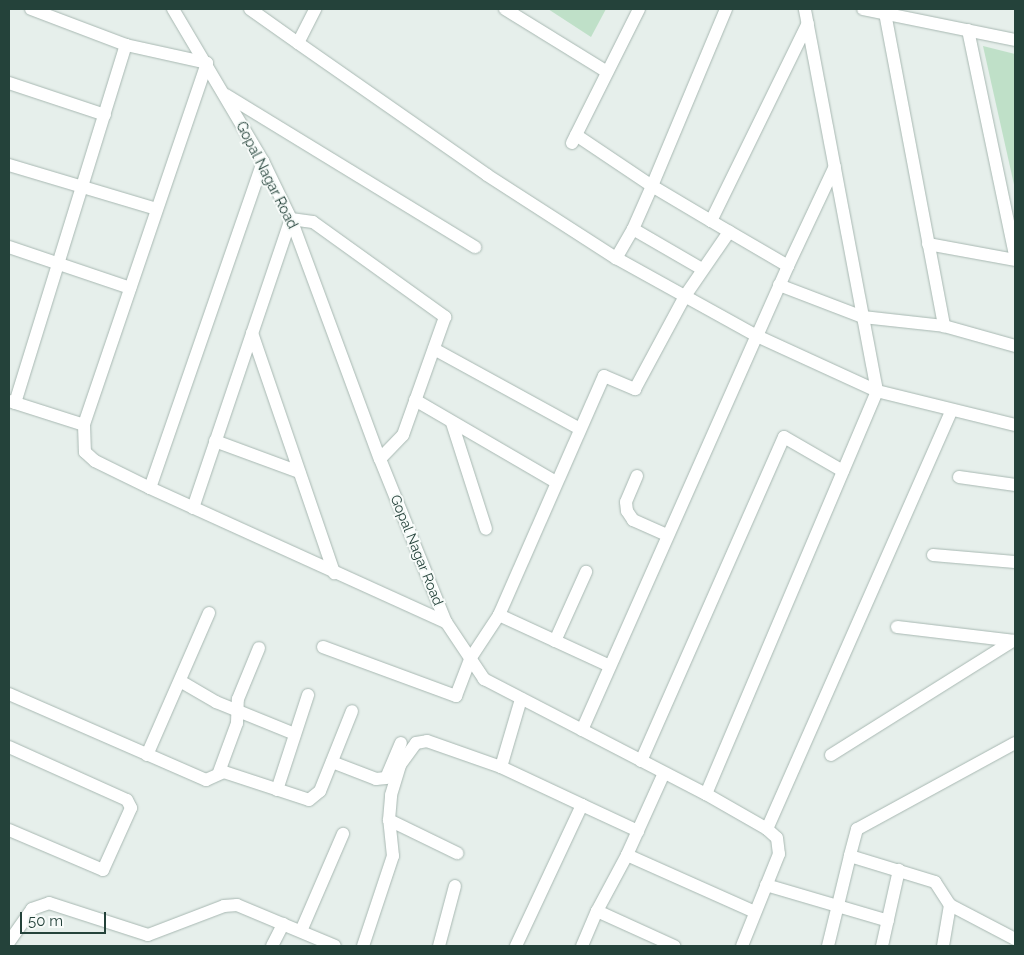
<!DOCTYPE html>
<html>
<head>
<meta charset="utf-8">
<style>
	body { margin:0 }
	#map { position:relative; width:1024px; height:955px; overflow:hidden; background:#e6efeb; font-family:Raleway,sans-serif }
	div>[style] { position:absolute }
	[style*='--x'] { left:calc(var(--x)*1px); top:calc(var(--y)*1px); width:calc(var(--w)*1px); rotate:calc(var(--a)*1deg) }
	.green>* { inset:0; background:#bfe0c8 }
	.roads { filter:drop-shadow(0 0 1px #a8b8b2) drop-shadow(0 0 1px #a8b8b2) }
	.minor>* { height:12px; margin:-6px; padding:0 6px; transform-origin:6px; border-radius:6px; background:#fff }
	span { translate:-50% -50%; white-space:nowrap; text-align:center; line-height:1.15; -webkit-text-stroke:4px #f7fbf9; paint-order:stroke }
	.street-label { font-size:14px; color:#24423a }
	.frame { position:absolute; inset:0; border:10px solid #24423a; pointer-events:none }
	.scale { position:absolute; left:20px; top:912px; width:86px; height:22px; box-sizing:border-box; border:2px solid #24423a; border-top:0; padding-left:6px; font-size:15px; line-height:18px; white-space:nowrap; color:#24423a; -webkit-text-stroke:4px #f7fbf9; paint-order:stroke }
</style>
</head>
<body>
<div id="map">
	<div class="green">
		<div style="clip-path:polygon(548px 9px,606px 9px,591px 37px)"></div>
		<div style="clip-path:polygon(983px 46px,1015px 54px,1015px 189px)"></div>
	</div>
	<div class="roads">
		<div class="minor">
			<div style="--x:31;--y:9;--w:102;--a:20.8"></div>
			<div style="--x:126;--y:45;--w:83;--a:12.5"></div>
			<div style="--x:207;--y:63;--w:382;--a:108.8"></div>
			<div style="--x:84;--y:425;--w:27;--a:88"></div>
			<div style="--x:85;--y:452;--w:13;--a:42"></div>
			<div style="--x:95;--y:461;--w:61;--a:26.1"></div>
			<div style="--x:150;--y:488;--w:325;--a:24.4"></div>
			<div style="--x:173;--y:9;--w:177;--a:59.4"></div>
			<div style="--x:263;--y:161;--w:64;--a:64.2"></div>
			<div style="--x:291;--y:219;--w:256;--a:69.7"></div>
			<div style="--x:380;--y:459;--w:176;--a:68"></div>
			<div style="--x:446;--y:622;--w:69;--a:56.3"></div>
			<div style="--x:484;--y:679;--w:250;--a:27.4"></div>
			<div style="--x:706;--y:794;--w:70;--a:29.8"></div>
			<div style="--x:767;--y:829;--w:13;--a:42"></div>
			<div style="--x:777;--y:838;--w:16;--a:83"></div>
			<div style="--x:779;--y:854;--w:99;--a:111.9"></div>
			<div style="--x:250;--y:9;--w:59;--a:35.3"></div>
			<div style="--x:298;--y:43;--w:38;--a:-63"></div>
			<div style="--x:505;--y:9;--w:120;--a:31.7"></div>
			<div style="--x:863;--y:9;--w:155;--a:11.5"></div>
			<div style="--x:885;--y:13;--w:319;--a:79.3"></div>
			<div style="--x:968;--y:30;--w:229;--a:78.2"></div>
			<div style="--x:298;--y:43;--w:231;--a:34.9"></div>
			<div style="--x:487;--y:175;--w:153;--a:32.8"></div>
			<div style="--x:616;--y:258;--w:161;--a:29"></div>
			<div style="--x:757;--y:336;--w:77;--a:-66.1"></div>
			<div style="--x:788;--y:266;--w:89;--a:-149.7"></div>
			<div style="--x:711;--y:221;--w:220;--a:-63.9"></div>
			<div style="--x:9;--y:83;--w:101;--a:18.4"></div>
			<div style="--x:226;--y:95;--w:292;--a:31.4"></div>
			<div style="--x:576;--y:135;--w:92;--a:33.9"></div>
			<div style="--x:652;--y:186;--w:47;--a:113.8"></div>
			<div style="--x:633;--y:229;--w:34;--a:120"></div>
			<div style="--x:572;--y:143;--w:150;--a:-63.4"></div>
			<div style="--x:9;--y:165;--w:154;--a:16.6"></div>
			<div style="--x:711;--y:221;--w:69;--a:-149.3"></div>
			<div style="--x:652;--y:186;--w:192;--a:-67.3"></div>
			<div style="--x:633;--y:229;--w:80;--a:30.1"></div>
			<div style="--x:928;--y:244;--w:88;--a:10.4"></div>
			<div style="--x:9;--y:247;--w:128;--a:18.7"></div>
			<div style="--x:788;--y:266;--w:110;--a:-64.8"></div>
			<div style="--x:779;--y:285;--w:90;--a:20.9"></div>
			<div style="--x:863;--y:317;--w:81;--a:6.3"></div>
			<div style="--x:944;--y:326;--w:74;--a:15.7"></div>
			<div style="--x:252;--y:333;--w:254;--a:71.1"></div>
			<div style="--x:434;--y:349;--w:166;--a:28.7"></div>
			<div style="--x:415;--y:400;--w:163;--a:30.2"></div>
			<div style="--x:9;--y:401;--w:79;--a:17.7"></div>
			<div style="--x:15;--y:403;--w:375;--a:-72.8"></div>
			<div style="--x:452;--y:423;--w:111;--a:72.2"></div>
			<div style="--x:215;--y:441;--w:90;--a:20.3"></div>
			<div style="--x:637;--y:476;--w:28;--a:113"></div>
			<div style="--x:626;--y:502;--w:9;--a:84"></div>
			<div style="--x:627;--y:511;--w:11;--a:56"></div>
			<div style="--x:633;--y:520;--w:37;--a:24"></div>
			<div style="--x:959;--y:477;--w:57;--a:8.1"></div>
			<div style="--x:150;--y:488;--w:346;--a:-70.9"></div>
			<div style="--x:193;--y:508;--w:305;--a:-71.3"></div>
			<div style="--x:291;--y:219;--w:22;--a:8"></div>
			<div style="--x:313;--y:222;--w:163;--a:35.7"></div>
			<div style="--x:445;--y:317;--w:125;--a:109.6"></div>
			<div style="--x:403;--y:435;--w:33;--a:134"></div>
			<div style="--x:933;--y:555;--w:82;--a:4.9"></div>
			<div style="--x:499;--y:615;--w:261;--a:-66.3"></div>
			<div style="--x:604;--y:376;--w:34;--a:23"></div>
			<div style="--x:635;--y:389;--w:106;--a:-61.7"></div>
			<div style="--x:685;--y:296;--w:78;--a:-55.5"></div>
			<div style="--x:897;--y:627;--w:119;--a:6.8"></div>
			<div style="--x:555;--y:641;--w:76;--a:-65.8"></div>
			<div style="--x:323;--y:647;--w:142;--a:20.2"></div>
			<div style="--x:456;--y:696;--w:40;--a:-69"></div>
			<div style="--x:470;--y:659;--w:53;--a:-56.6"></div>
			<div style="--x:499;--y:615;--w:122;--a:24.7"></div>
			<div style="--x:180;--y:681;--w:42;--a:30.3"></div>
			<div style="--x:216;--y:702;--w:85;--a:22.1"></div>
			<div style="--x:9;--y:694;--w:215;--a:23.6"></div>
			<div style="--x:206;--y:780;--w:20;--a:-24"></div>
			<div style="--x:224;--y:772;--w:89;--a:18.2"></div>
			<div style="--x:309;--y:800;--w:14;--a:-39"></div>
			<div style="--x:320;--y:791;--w:86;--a:-68.2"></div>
			<div style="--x:582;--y:730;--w:431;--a:-66.1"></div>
			<div style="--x:757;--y:336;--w:132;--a:24.6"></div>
			<div style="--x:877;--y:391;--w:142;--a:13.8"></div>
			<div style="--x:1015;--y:743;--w:180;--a:151.4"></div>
			<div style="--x:857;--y:829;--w:28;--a:105"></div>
			<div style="--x:850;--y:856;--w:89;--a:17"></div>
			<div style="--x:935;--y:882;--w:27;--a:57"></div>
			<div style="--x:950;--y:905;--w:73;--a:27.6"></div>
			<div style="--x:9;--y:747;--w:129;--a:24.2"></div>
			<div style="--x:127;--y:800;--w:9;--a:63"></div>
			<div style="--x:131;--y:808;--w:68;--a:114.3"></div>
			<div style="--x:103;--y:870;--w:102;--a:-156.9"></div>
			<div style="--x:147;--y:755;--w:155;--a:-66.4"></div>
			<div style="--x:831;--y:755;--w:215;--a:-32.1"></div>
			<div style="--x:641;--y:761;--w:354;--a:-66.2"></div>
			<div style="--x:784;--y:437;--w:68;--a:30"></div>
			<div style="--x:332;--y:762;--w:47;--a:21.1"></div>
			<div style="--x:376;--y:779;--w:10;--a:-6"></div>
			<div style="--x:386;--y:778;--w:38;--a:-67"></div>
			<div style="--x:501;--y:767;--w:71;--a:-73.6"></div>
			<div style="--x:219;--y:772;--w:52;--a:-69.8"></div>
			<div style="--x:237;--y:723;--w:24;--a:-88"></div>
			<div style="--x:238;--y:699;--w:55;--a:-67.6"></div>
			<div style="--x:664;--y:773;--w:90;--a:114.3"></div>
			<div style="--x:627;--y:855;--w:140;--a:24"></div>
			<div style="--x:277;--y:790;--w:100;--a:-71.9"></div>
			<div style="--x:706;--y:794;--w:438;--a:-67"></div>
			<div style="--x:877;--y:391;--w:389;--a:-100.7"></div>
			<div style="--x:582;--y:805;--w:62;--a:24.9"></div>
			<div style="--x:389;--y:820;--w:76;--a:25.9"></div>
			<div style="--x:767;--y:829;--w:458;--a:-66.2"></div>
			<div style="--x:766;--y:885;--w:127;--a:16.4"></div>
			<div style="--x:597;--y:911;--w:85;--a:24.4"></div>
			<div style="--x:301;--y:931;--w:106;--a:-66.6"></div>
			<div style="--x:9;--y:942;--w:40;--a:-55.1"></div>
			<div style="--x:32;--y:909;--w:18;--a:-19"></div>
			<div style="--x:49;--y:903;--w:104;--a:17.9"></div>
			<div style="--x:148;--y:935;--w:81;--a:-20.9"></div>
			<div style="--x:224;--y:906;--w:13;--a:-4"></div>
			<div style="--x:237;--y:905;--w:106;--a:22.7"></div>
			<div style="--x:272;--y:946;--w:25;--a:-63"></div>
			<div style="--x:363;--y:946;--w:95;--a:-71.6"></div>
			<div style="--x:393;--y:856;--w:36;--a:-96"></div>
			<div style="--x:389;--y:820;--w:25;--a:-85"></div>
			<div style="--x:391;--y:795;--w:31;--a:-73"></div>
			<div style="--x:400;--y:765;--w:27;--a:-54"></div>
			<div style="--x:416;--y:743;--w:11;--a:-10"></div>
			<div style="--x:427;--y:741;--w:78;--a:19.4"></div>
			<div style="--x:501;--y:767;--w:89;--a:25.1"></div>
			<div style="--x:582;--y:805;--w:156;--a:115.1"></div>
			<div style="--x:439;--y:946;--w:62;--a:-75.1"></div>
			<div style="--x:582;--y:946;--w:38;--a:-67"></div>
			<div style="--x:597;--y:911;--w:64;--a:-61.8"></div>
			<div style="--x:828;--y:946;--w:93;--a:-76.3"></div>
			<div style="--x:882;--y:946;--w:78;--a:-77.4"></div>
			<div style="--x:943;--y:946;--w:42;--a:-80.3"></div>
		</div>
	</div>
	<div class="street-label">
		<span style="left:267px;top:175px;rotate:63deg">Gopal Nagar Road</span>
		<span style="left:417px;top:550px;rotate:68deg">Gopal Nagar Road</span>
	</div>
	<div class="frame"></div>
	<div class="scale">50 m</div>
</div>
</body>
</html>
